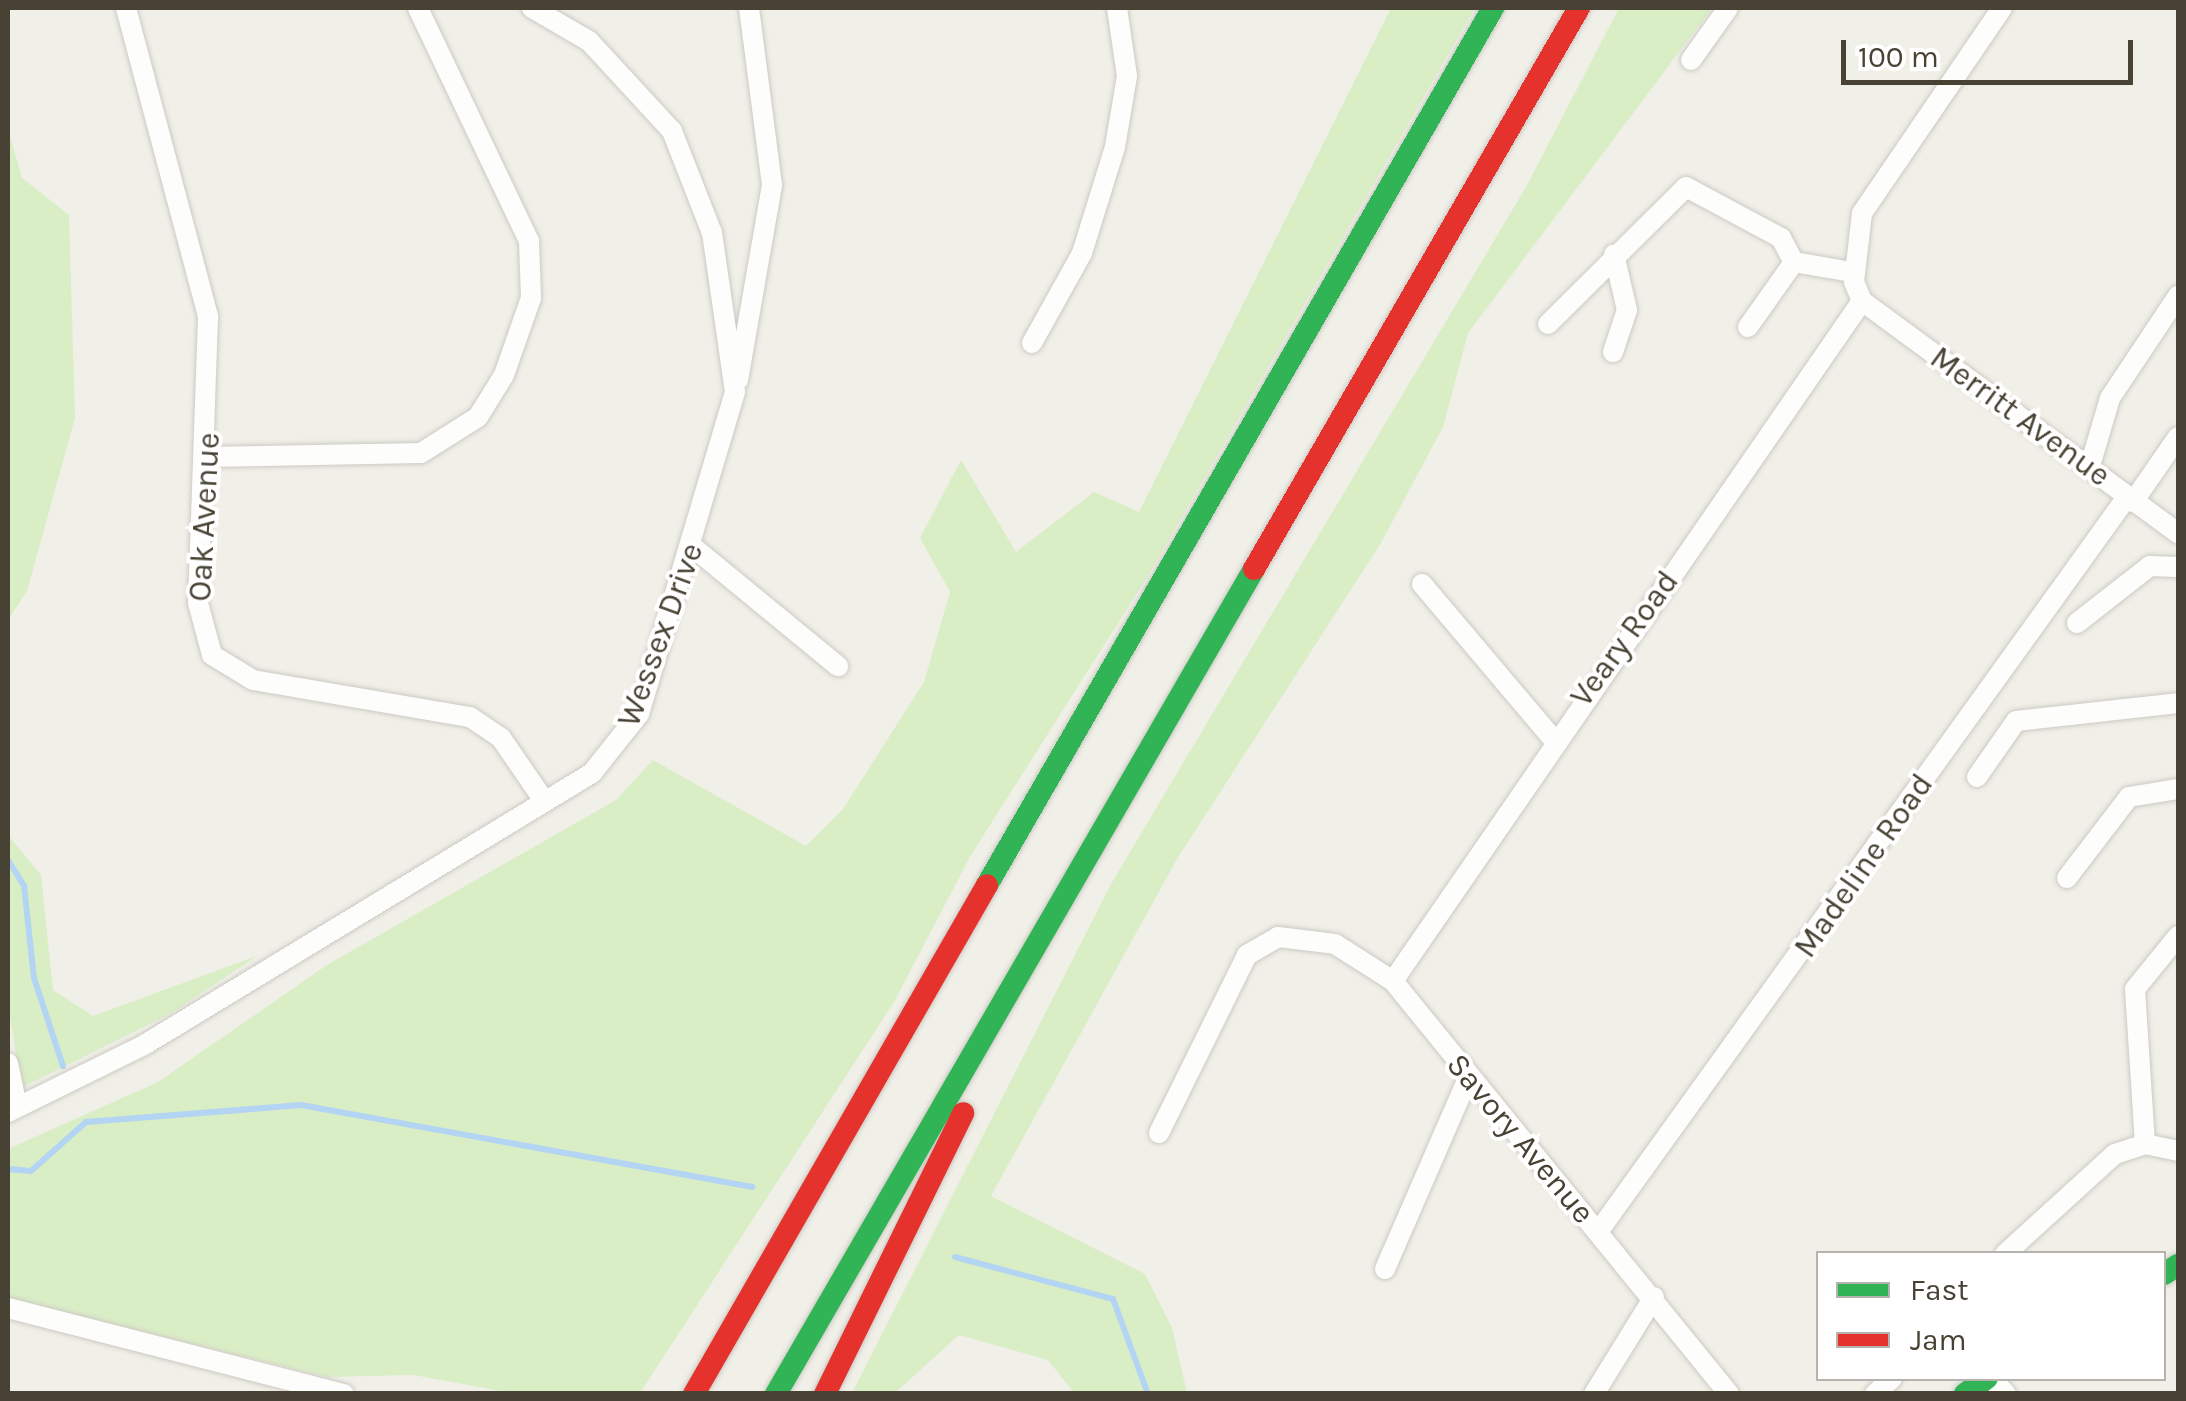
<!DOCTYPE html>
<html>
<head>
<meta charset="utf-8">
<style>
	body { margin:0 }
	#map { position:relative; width:2186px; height:1401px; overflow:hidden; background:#f0efe8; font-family:Karla,sans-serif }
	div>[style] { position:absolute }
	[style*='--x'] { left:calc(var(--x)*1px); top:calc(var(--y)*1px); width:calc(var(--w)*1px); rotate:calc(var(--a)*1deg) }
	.green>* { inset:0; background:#daeec6 }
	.stream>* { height:6px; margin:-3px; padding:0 3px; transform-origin:3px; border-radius:3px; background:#b4d4f3 }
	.roads { filter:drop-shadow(0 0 2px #cccac3) drop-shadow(0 0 2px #cccac3) }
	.street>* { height:20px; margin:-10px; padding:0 10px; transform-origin:10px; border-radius:10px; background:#fdfdfc }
	.fast>* { height:22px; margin:-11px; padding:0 11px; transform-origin:11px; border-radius:11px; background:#30b455 }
	.jam>* { height:22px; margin:-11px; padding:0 11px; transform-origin:11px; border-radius:11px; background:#e5322d }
	span { translate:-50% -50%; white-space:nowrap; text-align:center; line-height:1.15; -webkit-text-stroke:8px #fff; paint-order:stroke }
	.street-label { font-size:32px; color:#484234 }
	.frame { position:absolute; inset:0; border:10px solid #484234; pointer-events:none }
	.legend { position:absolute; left:1816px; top:1251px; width:350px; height:130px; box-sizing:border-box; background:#fff; border:2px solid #b6b3ae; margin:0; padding:12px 18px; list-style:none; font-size:30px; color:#484234 }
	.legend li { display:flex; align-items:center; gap:20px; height:50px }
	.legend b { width:50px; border:2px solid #b6b3ae }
	.scale { position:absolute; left:1841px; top:40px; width:292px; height:45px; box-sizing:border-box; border:5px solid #484234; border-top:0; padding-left:12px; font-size:30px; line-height:35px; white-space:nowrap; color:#484234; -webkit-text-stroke:8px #fff; paint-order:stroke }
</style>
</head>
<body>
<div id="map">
	<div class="green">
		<div style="clip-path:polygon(1391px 8px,1475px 8px,1148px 576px,971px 855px,894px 1002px,640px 1393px,512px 1393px,414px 1375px,327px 1377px,8px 1298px,8px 1149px,158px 1082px,327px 965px,616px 800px,653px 760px,806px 846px,843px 809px,924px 682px,950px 592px,920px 538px,961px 460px,1016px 552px,1094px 492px,1139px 512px)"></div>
		<div style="clip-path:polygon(1619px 8px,1712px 8px,1468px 333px,1443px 427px,1381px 543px,1177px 859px,991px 1196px,1145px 1274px,1172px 1328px,1187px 1393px,1074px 1393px,1048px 1360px,959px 1335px,895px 1393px,852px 1393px,1111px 884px,1526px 187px)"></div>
		<div style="clip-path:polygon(8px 129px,22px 178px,69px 215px,75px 418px,27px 591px,8px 620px)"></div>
		<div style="clip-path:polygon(8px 835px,41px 875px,53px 990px,93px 1016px,257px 956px,170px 1014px,21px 1088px,9px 1009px)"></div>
	</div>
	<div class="stream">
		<div style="--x:8;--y:860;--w:31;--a:58"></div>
		<div style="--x:24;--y:886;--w:93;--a:83.8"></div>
		<div style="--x:34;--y:978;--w:93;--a:71.8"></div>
		<div style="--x:8;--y:1169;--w:23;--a:5"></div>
		<div style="--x:31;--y:1171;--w:74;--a:-41.7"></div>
		<div style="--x:86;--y:1122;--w:216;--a:-4.5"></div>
		<div style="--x:301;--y:1105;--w:459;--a:10.3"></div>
		<div style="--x:955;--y:1257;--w:163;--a:14.9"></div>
		<div style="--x:1113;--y:1299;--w:101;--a:69.8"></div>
	</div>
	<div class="roads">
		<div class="street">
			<div style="--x:126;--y:8;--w:320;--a:75.1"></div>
			<div style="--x:208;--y:317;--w:286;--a:92"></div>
			<div style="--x:198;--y:603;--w:54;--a:74.9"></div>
			<div style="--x:212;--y:655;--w:48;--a:31.4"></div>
			<div style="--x:253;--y:680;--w:220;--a:9.7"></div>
			<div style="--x:470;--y:717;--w:37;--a:34"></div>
			<div style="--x:501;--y:738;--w:74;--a:55.5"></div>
			<div style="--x:2002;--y:8;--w:248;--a:124.3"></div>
			<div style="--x:1862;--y:213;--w:69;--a:96.6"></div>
			<div style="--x:1854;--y:282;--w:21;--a:67"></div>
			<div style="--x:1862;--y:301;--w:392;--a:36.3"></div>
			<div style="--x:1691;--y:60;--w:64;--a:-54.6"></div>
			<div style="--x:1794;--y:262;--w:59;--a:9.8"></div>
			<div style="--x:1548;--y:324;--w:194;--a:-44.8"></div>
			<div style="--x:1686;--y:187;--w:108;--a:28.2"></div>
			<div style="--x:1781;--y:238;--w:27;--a:62"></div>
			<div style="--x:1748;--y:327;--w:80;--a:-54.7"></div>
			<div style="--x:1032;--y:343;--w:103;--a:-60.9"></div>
			<div style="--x:1082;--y:253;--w:111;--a:-72.7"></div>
			<div style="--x:1115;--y:147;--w:72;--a:-80.4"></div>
			<div style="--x:1127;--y:76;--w:69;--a:-98.4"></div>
			<div style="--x:1613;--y:352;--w:44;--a:-71.6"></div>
			<div style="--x:1627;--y:310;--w:57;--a:-103.1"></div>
			<div style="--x:738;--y:380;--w:198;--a:-80.1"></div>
			<div style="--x:772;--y:185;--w:178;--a:-97.4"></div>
			<div style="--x:209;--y:457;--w:212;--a:-1.1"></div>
			<div style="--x:421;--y:453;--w:67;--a:-32.3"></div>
			<div style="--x:478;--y:417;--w:49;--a:-58.2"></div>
			<div style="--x:504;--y:375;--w:82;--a:-70.7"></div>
			<div style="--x:531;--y:298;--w:57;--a:-92"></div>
			<div style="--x:529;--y:241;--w:258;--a:-115.5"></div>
			<div style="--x:2090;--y:466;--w:71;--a:-73.6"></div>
			<div style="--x:2110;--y:398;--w:123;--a:-56.3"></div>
			<div style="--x:2133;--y:502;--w:79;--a:-55.3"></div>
			<div style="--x:693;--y:547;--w:188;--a:39.4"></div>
			<div style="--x:1422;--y:584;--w:203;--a:49.8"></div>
			<div style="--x:2077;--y:623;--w:93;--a:-38"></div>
			<div style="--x:2150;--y:566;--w:28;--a:2"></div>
			<div style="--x:1977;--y:777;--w:68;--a:-55.1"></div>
			<div style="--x:2016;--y:721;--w:163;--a:-6.3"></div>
			<div style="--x:2067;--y:878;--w:102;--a:-52.6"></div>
			<div style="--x:2129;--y:797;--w:50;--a:-9.3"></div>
			<div style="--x:1393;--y:981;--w:826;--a:-55.41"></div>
			<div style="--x:8;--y:1063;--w:45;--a:78.4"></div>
			<div style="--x:8;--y:1112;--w:152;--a:-26.2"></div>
			<div style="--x:144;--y:1045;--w:524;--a:-31.26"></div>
			<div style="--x:592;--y:773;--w:75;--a:-51.5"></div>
			<div style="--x:639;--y:714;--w:336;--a:-73.4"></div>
			<div style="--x:735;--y:392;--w:161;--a:-98.2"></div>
			<div style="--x:712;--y:233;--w:110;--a:-111.4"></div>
			<div style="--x:672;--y:131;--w:122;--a:-132.7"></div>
			<div style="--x:589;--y:41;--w:66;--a:-149.9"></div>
			<div style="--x:1159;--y:1133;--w:199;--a:-63.7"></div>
			<div style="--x:1247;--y:955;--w:36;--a:-30"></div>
			<div style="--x:1278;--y:937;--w:57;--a:7"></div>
			<div style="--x:1335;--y:944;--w:69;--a:32.5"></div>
			<div style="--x:1393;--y:981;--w:532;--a:50.87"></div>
			<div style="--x:2145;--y:1144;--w:155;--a:-93.7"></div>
			<div style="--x:2135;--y:989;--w:68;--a:-50.9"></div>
			<div style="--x:1598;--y:1232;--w:906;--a:-54.26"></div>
			<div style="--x:2005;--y:1254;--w:149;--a:-42.3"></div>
			<div style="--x:2115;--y:1154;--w:32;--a:-18"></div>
			<div style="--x:2145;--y:1144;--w:34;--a:12"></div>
			<div style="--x:1385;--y:1269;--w:208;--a:-66.5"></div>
			<div style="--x:8;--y:1308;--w:347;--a:14.4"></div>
			<div style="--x:1991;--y:1378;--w:22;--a:47"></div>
			<div style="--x:1594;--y:1394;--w:114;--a:-58.3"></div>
			<div style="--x:1875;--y:1394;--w:23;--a:-43"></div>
		</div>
		<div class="fast">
			<div style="--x:987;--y:885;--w:1013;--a:-60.02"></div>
			<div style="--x:2164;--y:1274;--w:17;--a:-33"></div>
			<div style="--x:776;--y:1394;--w:953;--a:-59.91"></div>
			<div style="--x:1965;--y:1394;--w:27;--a:-36"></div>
		</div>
		<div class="jam">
			<div style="--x:1254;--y:569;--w:648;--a:-59.92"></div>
			<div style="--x:694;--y:1394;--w:587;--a:-60.07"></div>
			<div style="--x:825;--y:1394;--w:313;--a:-63.8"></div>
		</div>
	</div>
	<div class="street-label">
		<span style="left:2020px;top:417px;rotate:36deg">Merritt Avenue</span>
		<span style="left:205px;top:517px;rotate:-87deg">Oak Avenue</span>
		<span style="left:661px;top:635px;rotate:-70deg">Wessex Drive</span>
		<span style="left:1625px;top:639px;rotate:-54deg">Veary Road</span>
		<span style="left:1864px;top:866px;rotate:-55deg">Madeline Road</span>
		<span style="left:1520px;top:1139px;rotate:50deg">Savory Avenue</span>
	</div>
	<div class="frame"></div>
	<ul class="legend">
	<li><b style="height:12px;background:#30b455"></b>Fast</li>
	<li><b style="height:12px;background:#e5322d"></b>Jam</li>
	</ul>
	<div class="scale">100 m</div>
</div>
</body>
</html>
